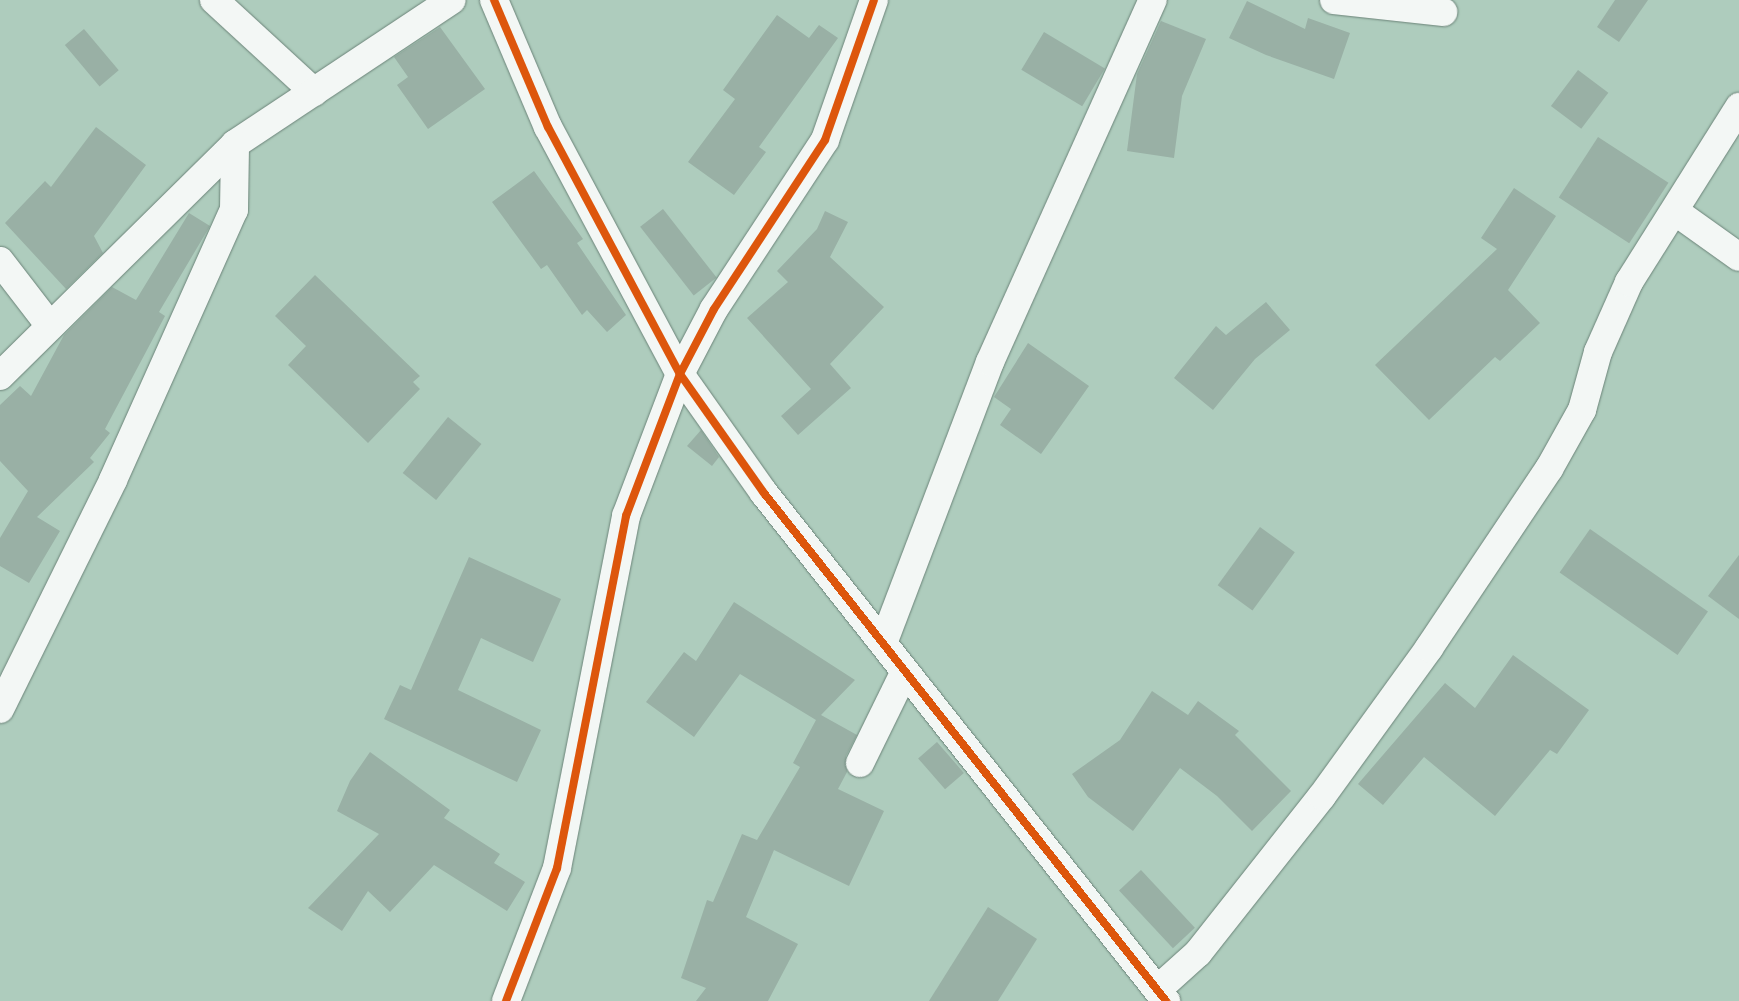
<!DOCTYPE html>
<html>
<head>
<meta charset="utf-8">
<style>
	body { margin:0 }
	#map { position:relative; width:1739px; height:1001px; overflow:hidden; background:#aeccbd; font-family:"Exo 2",sans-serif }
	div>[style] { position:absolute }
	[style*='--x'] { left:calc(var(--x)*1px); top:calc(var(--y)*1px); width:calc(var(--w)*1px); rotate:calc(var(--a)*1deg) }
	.building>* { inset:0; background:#99b0a5; transform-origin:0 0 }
	.roads { filter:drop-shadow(0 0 1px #6b8378) drop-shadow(0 0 1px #6b8378) }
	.street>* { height:28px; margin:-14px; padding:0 14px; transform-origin:14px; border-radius:14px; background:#f3f7f5 }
	.cycleway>* { height:8px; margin:-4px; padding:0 4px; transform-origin:4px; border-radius:4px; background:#dd560c }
	span { translate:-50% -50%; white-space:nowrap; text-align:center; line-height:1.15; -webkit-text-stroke:4px #a1d9bc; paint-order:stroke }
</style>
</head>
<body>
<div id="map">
	<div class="building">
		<div style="clip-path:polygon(1615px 0,1648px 0,1619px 42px,1597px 27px)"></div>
		<div style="clip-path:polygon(1247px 1px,1305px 29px,1308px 18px,1350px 33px,1334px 79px,1266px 55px,1229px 38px)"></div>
		<div style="clip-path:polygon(777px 15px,809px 38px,819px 25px,838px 38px,759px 147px,766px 152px,734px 195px,688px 162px,735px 99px,723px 90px)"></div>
		<div style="clip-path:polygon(1161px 21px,1206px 39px,1182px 96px,1174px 158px,1127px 151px,1137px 74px)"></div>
		<div style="clip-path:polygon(440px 27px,485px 89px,428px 129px,397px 85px,408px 77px,394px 57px)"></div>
		<div style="left:84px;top:29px;width:54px;height:25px;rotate:50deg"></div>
		<div style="left:1044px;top:32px;width:71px;height:44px;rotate:31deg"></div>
		<div style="left:1578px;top:70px;width:38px;height:45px;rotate:37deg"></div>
		<div style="clip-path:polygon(96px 127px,146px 165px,94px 236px,103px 253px,66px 289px,5px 223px,45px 181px,51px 187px)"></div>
		<div style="left:1598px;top:137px;width:84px;height:72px;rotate:33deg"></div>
		<div style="clip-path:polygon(534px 171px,583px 239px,577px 243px,626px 315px,607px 332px,587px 310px,582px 315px,547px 265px,541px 269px,492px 202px)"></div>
		<div style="clip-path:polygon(1514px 188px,1556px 216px,1508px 290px,1540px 323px,1500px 361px,1495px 357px,1429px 420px,1375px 365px,1497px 249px,1481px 238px)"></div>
		<div style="left:663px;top:209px;width:87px;height:29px;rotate:52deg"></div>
		<div style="clip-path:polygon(825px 211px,848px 222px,830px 257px,884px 307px,830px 364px,851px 388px,798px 435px,781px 416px,811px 389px,747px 318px,788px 282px,777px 271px,817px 229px)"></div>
		<div style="clip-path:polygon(189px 213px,210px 226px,159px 312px,165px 316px,105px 429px,110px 433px,90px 458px,94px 462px,37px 517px,60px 531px,29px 583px,0 566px,0 538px,28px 491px,0 461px,0 405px,20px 386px,31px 396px,64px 335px,112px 287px,136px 300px)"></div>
		<div style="clip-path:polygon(315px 275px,420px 376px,413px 382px,420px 389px,368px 443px,288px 365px,306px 346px,275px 316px)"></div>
		<div style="clip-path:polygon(1266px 302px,1290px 330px,1255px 359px,1213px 410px,1174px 378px,1216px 326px,1226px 335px)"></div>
		<div style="clip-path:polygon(1028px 343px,1089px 386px,1041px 454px,1000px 425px,1011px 409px,994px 397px)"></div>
		<div style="left:448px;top:417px;width:43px;height:72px;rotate:39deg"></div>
		<div style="clip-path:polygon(701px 430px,719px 457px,712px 466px,687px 446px)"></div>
		<div style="left:1260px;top:527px;width:43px;height:72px;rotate:36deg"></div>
		<div style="left:1590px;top:529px;width:144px;height:53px;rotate:35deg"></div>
		<div style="clip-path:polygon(1739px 555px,1739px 619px,1708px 596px)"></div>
		<div style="clip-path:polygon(469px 557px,561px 599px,533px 662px,481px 638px,458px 690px,541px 730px,517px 782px,384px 719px,400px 685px,411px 690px)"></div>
		<div style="clip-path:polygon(734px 602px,855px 680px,821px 715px,857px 735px,846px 756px,847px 772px,838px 789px,884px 811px,849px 886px,774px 850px,746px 917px,798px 944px,768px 1001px,696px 1001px,706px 988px,681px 978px,707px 900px,713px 902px,742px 834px,757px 840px,800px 767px,793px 763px,816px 720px,740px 674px,694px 737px,646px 702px,684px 652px,696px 661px)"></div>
		<div style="clip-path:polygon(1513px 655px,1589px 710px,1557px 754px,1550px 750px,1495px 816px,1424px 757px,1383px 805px,1358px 784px,1445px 683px,1475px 708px)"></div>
		<div style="clip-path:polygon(1152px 691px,1188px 715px,1198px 701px,1239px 731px,1235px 735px,1291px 791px,1252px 831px,1217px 796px,1180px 768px,1133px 831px,1088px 797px,1072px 774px,1120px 740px)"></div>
		<div style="left:937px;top:742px;width:41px;height:25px;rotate:49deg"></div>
		<div style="clip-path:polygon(370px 752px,450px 810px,444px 818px,500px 854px,494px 863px,525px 882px,507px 911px,434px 865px,390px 912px,368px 891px,342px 931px,308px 908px,379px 834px,337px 811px,350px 781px)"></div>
		<div style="left:1141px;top:870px;width:79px;height:30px;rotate:47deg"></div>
		<div style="clip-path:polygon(988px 907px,1037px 939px,998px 1001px,929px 1001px)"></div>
	</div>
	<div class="roads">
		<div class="street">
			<div style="--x:214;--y:0;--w:136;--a:42.6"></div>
			<div style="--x:494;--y:0;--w:138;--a:67"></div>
			<div style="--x:548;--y:127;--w:280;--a:61.9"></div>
			<div style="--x:680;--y:374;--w:146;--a:54.8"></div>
			<div style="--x:764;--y:493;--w:648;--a:51.64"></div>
			<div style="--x:1334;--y:0;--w:110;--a:6.3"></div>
			<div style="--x:1676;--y:212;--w:77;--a:35.5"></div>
			<div style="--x:0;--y:261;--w:82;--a:52.4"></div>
			<div style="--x:0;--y:376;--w:330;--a:-44.6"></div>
			<div style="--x:235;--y:144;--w:260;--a:-33.6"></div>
			<div style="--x:884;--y:641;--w:298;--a:-69.2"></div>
			<div style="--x:990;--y:362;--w:397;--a:-65.8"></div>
			<div style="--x:0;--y:709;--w:255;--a:-63.7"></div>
			<div style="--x:113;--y:480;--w:296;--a:-65.9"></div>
			<div style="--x:234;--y:210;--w:66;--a:-89.1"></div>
			<div style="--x:860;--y:763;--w:100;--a:-63.9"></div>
			<div style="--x:1158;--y:989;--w:54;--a:-42"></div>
			<div style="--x:1198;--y:953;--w:200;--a:-51.7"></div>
			<div style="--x:1322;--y:796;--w:183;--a:-54.1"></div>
			<div style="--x:1429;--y:648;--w:216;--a:-56.2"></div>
			<div style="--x:1549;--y:469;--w:68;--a:-60.8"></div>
			<div style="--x:1582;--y:410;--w:60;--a:-74.6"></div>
			<div style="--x:1598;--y:352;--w:77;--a:-66.1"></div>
			<div style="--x:1629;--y:282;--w:207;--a:-57.8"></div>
			<div style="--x:506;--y:1001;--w:142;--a:-69"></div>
			<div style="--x:557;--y:868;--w:359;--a:-78.9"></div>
			<div style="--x:626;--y:516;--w:152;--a:-69.2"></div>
			<div style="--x:680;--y:374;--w:73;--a:-62.4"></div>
			<div style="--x:714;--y:309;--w:202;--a:-56.7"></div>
			<div style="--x:825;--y:140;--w:148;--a:-70.7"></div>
		</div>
	</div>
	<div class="cycleway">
		<div style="--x:494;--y:0;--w:138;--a:67"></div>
		<div style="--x:548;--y:127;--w:280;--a:61.9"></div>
		<div style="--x:680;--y:374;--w:146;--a:54.8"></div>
		<div style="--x:764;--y:493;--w:648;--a:51.64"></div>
		<div style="--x:506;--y:1001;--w:142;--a:-69"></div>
		<div style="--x:557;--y:868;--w:359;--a:-78.9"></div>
		<div style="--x:626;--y:516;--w:152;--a:-69.2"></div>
		<div style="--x:680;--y:374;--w:73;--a:-62.4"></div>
		<div style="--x:714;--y:309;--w:202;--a:-56.7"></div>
		<div style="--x:825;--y:140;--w:148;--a:-70.7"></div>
	</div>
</div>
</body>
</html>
